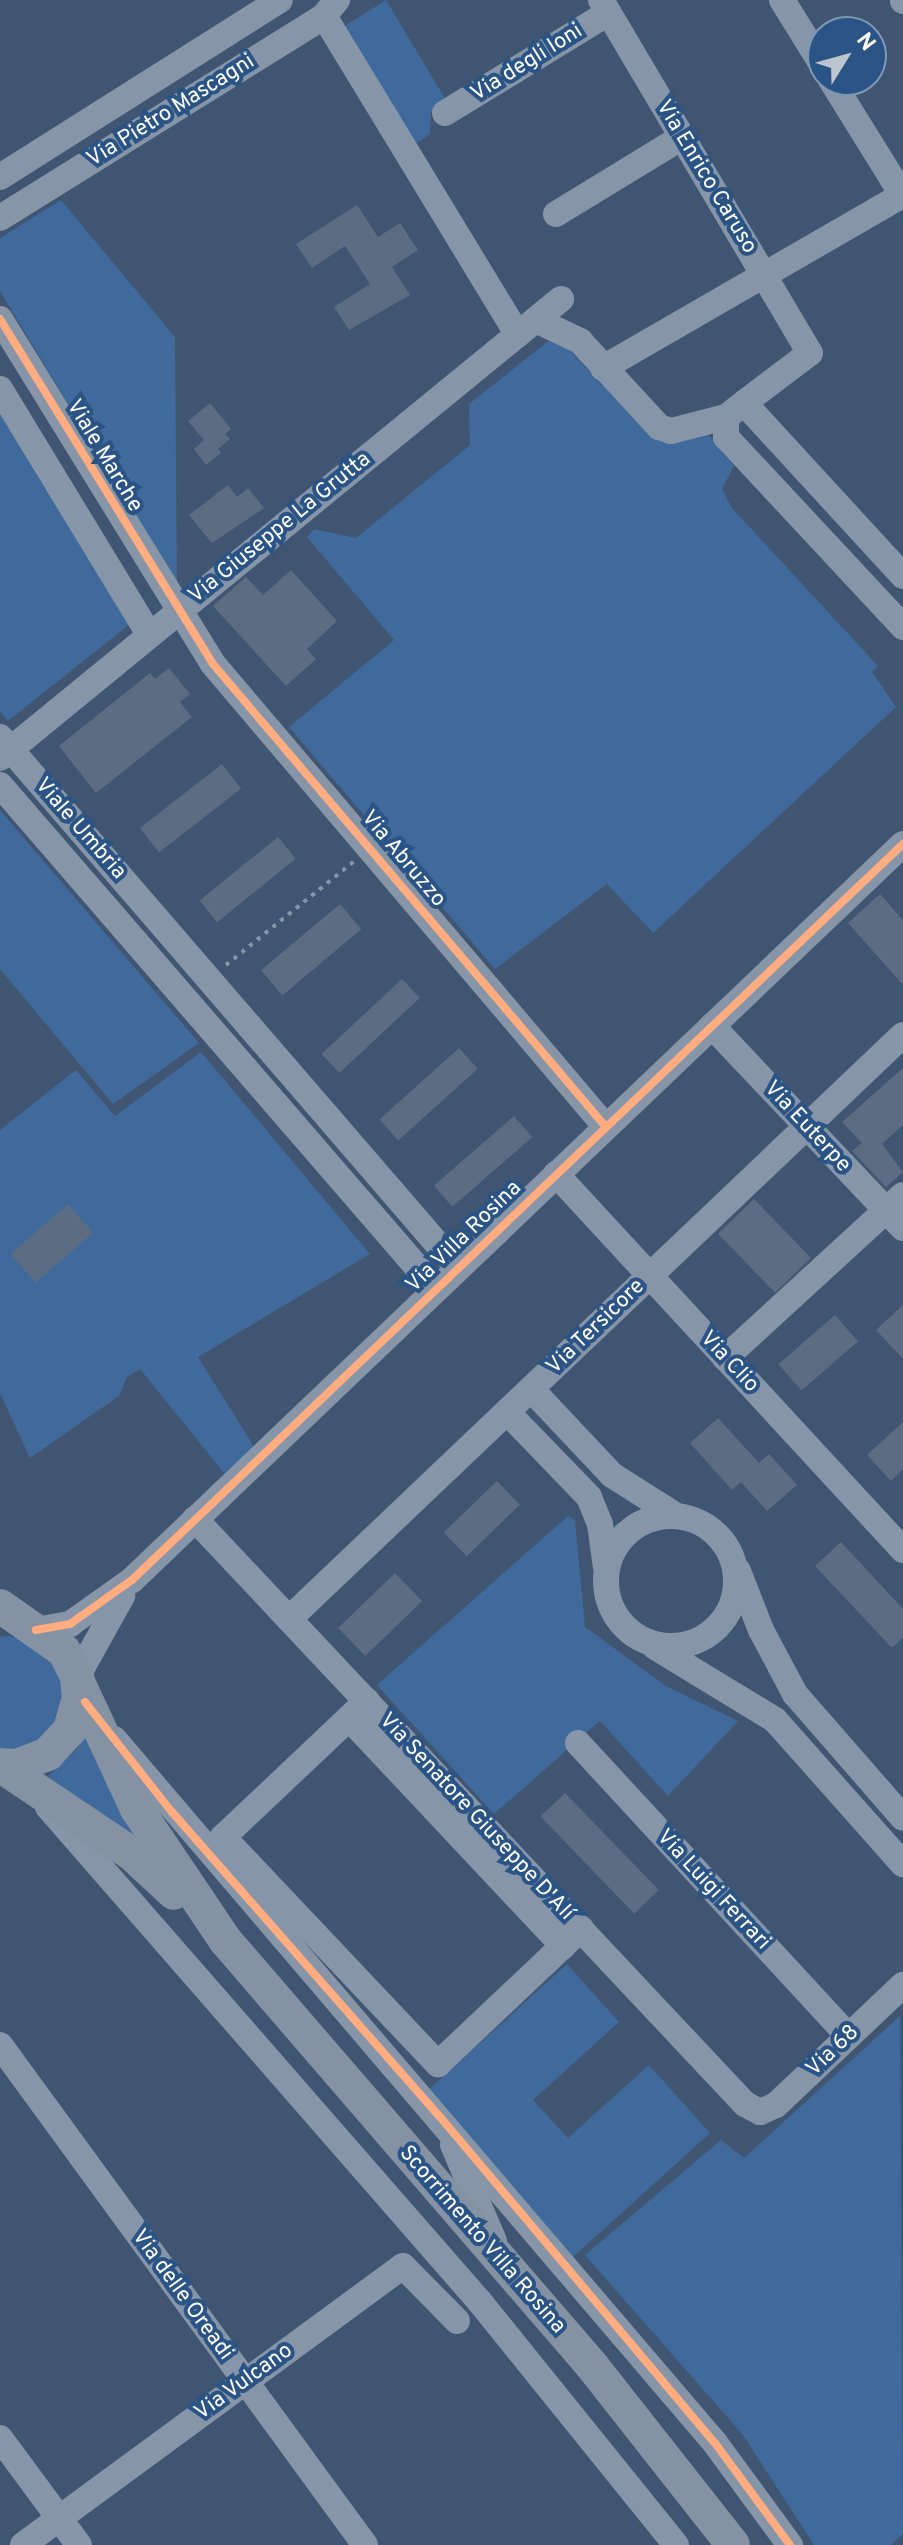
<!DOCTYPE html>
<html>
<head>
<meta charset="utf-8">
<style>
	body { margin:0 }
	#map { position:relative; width:903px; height:2545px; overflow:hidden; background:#3f5571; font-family:Overpass,sans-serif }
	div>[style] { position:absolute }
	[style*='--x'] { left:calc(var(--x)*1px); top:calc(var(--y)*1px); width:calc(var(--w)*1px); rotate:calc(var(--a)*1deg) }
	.green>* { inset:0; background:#3f6a9b }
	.building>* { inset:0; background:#5c6d83; transform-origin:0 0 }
	.path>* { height:4px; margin-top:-2px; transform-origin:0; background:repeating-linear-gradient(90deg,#8695a7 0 4px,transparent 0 10px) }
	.minor>* { height:26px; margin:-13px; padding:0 13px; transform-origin:13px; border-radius:13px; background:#8695a7 }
	.minor>.ring { margin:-13px; padding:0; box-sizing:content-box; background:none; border:26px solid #8695a7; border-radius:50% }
	.major>* { height:34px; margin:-17px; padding:0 17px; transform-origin:17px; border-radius:17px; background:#8492a4 }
	.cycleway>* { height:8px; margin:-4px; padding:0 4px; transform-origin:4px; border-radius:4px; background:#ffac80 }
	span { translate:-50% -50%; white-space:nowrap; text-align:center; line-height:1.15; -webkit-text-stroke:8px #2a5386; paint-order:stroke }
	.street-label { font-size:22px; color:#fff }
	.north { position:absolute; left:807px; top:16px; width:80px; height:80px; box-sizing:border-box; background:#2a5386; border:2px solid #7f98b6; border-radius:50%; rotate:53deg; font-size:22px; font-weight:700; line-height:32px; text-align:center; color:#fff }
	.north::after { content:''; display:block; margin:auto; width:28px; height:36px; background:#bcc4cd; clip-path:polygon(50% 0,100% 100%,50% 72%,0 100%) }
</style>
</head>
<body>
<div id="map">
	<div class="green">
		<div style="clip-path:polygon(386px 0,446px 100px,431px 112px,430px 134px,414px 145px,343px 27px)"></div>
		<div style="clip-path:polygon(61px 200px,175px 337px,177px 585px,0 291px,0 238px)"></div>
		<div style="clip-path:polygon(556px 335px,601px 384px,625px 395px,652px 428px,703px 428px,734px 466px,722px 489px,732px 508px,878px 666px,872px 672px,896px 707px,653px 933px,607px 884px,495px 969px,289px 727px,394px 640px,307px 537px,314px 529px,356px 538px,470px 445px,469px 404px)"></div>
		<div style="clip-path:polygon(0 411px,130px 624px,8px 721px,0 712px)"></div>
		<div style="clip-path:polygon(0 810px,199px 1043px,113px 1104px,0 969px)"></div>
		<div style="clip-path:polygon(201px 1052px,370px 1254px,198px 1357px,255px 1448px,224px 1473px,140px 1369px,127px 1377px,119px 1396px,30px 1458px,0 1393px,0 1130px,76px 1070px,115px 1116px)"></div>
		<div style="clip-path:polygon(568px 1516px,575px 1520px,585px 1627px,666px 1686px,738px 1721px,668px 1796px,600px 1721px,494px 1814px,377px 1685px)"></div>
		<div style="clip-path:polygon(8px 1636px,30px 1640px,49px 1651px,69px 1691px,58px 1733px,0 1757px,0 1637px)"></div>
		<div style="clip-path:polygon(86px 1733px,148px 1848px,58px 1790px,48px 1776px,78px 1748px)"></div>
		<div style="clip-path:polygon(567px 1964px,619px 2022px,533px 2100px,568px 2138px,649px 2065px,710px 2133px,571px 2259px,423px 2095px)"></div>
		<div style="clip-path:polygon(900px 2016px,903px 2534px,891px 2545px,814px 2545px,743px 2435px,585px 2255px,721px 2140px,744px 2158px)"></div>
	</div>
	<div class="building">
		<div style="clip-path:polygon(357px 205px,378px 237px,400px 223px,418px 250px,392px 267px,410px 295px,349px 330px,334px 307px,370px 284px,345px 246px,312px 268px,296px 244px)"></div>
		<div style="clip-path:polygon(210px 403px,231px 429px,225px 434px,230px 439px,218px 449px,221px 453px,206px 465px,194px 449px,204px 440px,188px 421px)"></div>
		<div style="clip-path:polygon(228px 485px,237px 497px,248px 488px,264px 508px,212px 543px,189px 515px)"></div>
		<div style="clip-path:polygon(291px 570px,337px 621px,307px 649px,316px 659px,286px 686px,213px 606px,246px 577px,263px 595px)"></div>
		<div style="clip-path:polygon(169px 668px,190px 694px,180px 702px,192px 717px,96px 793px,59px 746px,150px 673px,155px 679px)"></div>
		<div style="left:222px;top:764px;width:31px;height:104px;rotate:52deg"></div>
		<div style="left:278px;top:837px;width:28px;height:101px;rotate:51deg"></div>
		<div style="clip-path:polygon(880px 894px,903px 920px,903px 985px,848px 923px)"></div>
		<div style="left:340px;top:904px;width:33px;height:103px;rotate:50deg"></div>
		<div style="left:402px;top:979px;width:26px;height:110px;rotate:47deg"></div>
		<div style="left:459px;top:1048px;width:28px;height:107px;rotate:48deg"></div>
		<div style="clip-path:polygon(903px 1068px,903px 1125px,882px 1144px,903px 1172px,886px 1187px,852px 1151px,862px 1143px,842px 1122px)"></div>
		<div style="left:514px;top:1116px;width:28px;height:106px;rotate:49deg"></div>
		<div style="left:754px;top:1199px;width:82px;height:50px;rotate:46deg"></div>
		<div style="left:68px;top:1204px;width:38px;height:76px;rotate:49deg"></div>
		<div style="clip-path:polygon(903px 1305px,903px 1359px,876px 1330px)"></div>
		<div style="left:835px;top:1315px;width:35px;height:75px;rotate:49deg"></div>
		<div style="clip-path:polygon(718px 1418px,759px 1463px,769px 1454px,797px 1485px,767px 1511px,741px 1482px,732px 1490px,690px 1443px)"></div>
		<div style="clip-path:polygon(903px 1422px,903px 1469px,891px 1481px,867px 1455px)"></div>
		<div style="left:497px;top:1481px;width:33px;height:74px;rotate:46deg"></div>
		<div style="clip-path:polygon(841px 1542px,903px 1609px,903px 1638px,892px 1648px,815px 1566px)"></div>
		<div style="left:395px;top:1573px;width:39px;height:79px;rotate:46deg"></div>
		<div style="left:565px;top:1793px;width:135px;height:34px;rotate:46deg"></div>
	</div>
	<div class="path">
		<div style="--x:226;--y:965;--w:164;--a:-39"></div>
	</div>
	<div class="minor">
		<div style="--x:601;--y:0;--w:410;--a:59.4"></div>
		<div style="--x:810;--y:353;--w:83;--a:142.9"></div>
		<div style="--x:744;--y:403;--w:235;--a:47.4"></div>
		<div style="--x:782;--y:0;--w:78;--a:58.2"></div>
		<div style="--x:903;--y:0;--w:1;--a:90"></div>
		<div style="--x:324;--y:16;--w:373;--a:58.7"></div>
		<div style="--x:831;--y:80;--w:137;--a:58.2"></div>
		<div style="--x:445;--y:113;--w:191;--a:-31.5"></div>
		<div style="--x:0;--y:177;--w:331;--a:-32.3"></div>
		<div style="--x:556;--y:214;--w:148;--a:-31.4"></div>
		<div style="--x:0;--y:218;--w:382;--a:-31.9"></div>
		<div style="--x:324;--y:16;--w:21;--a:-51"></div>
		<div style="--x:0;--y:319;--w:405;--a:58.3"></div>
		<div style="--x:213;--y:664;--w:607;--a:49.68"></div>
		<div style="--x:536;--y:320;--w:49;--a:25.5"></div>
		<div style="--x:580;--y:341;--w:117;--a:47.4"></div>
		<div style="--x:659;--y:427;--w:13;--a:18"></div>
		<div style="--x:671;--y:431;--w:57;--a:-14.3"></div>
		<div style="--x:603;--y:368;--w:346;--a:-30"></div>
		<div style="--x:0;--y:389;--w:287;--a:58.7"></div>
		<div style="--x:744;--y:403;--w:23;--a:142"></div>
		<div style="--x:726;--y:417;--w:20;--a:90"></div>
		<div style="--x:726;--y:437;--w:260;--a:47"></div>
		<div style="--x:0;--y:737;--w:701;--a:49.22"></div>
		<div style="--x:0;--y:758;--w:725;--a:-39.29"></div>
		<div style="--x:0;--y:785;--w:666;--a:49.14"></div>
		<div style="--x:712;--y:1026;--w:278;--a:46.6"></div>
		<div style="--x:556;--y:1174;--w:512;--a:47.3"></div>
		<div style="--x:725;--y:1358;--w:241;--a:-42.5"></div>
		<div style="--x:531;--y:1389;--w:118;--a:46.7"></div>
		<div style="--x:612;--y:1475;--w:75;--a:32.4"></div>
		<div style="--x:507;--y:1412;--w:118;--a:46"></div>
		<div style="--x:589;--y:1497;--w:29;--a:68"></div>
		<div style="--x:600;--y:1524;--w:44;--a:82.2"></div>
		<div class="ring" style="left:606px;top:1516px;width:104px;height:104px"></div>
		<div style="--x:195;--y:1519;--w:803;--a:46.77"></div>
		<div style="--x:745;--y:2104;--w:17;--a:28"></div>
		<div style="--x:760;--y:2112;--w:17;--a:-24"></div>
		<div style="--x:776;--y:2105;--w:175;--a:-43.4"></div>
		<div style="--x:738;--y:1571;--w:63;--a:68.7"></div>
		<div style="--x:761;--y:1630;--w:72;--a:62"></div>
		<div style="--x:795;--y:1694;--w:164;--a:48.9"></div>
		<div style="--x:289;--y:1619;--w:847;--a:-43.57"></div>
		<div style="--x:36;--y:1630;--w:35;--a:-10"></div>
		<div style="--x:70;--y:1624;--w:76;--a:-35.4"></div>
		<div style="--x:132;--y:1580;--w:1066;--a:-43.67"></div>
		<div style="--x:655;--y:1647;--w:140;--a:31.3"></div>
		<div style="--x:775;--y:1720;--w:193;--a:48.4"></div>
		<div style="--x:77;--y:1677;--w:93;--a:-60.9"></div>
		<div style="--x:367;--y:1701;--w:198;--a:136.6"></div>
		<div style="--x:223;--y:1837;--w:313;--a:46.6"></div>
		<div style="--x:438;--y:2064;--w:197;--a:-43.4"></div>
		<div style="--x:349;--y:1718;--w:313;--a:46.8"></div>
		<div style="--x:114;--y:1739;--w:926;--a:49.51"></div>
		<div style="--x:715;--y:2443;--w:127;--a:53.7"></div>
		<div style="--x:578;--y:1743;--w:398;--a:47.3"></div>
		<div style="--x:48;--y:1807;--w:657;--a:48.89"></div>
		<div style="--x:480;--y:2302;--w:312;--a:51.1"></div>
		<div style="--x:0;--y:2045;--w:619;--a:53.87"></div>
		<div style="--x:453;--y:2145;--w:104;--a:66.9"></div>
		<div style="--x:0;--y:2438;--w:133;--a:53.6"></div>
		<div style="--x:23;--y:2545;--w:471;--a:-36.3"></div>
		<div style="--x:403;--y:2266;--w:77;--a:45.5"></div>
	</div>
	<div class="major">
		<div style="--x:0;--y:1606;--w:78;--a:35.1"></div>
		<div style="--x:64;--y:1651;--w:29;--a:63"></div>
		<div style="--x:77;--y:1677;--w:21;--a:85"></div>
		<div style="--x:79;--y:1698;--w:33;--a:106"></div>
		<div style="--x:70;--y:1730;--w:33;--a:133"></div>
		<div style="--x:48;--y:1754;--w:33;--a:159"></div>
		<div style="--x:17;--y:1766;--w:17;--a:-177"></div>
		<div style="--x:78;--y:1682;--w:140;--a:65.1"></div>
		<div style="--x:137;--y:1809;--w:158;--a:56.1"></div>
		<div style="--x:225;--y:1940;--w:564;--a:49.24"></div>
		<div style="--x:593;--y:2367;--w:226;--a:51.8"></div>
		<div style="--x:1;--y:1766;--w:158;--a:33.9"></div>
		<div style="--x:132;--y:1854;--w:57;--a:42.9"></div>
	</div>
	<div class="cycleway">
		<div style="--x:0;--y:319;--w:405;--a:58.3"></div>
		<div style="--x:213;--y:664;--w:607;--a:49.68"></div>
		<div style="--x:36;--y:1630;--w:35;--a:-10"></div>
		<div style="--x:70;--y:1624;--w:76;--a:-35.4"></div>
		<div style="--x:132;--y:1580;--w:1066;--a:-43.67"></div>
		<div style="--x:85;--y:1702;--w:140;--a:51.7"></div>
		<div style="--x:172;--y:1812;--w:407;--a:48.7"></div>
		<div style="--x:441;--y:2118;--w:425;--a:49.9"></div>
		<div style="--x:715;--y:2443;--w:127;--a:53.7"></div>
	</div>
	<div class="street-label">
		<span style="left:527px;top:63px;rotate:-32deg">Via degli Ioni</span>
		<span style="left:171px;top:111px;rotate:-32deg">Via Pietro Mascagni</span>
		<span style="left:706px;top:177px;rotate:59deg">Via Enrico Caruso</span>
		<span style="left:104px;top:456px;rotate:59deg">Viale Marche</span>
		<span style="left:280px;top:528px;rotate:-39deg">Via Giuseppe La Grutta</span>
		<span style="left:80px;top:829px;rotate:49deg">Viale Umbria</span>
		<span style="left:403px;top:859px;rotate:50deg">Via Abruzzo</span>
		<span style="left:807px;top:1127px;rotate:47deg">Via Euterpe</span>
		<span style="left:464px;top:1237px;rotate:-44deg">Via Villa Rosina</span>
		<span style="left:596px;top:1327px;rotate:-44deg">Via Tersicore</span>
		<span style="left:729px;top:1362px;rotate:47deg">Via Clio</span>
		<span style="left:476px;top:1817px;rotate:47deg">Via Senatore Giuseppe D'Alí</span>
		<span style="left:713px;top:1890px;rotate:47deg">Via Luigi Ferrari</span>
		<span style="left:833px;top:2051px;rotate:-44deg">Via 68</span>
		<span style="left:482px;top:2240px;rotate:49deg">Scorrimento Villa Rosina</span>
		<span style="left:182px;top:2295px;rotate:54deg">Via delle Oreadi</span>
		<span style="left:244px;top:2382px;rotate:-36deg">Via Vulcano</span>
	</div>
	<div class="north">N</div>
</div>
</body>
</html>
